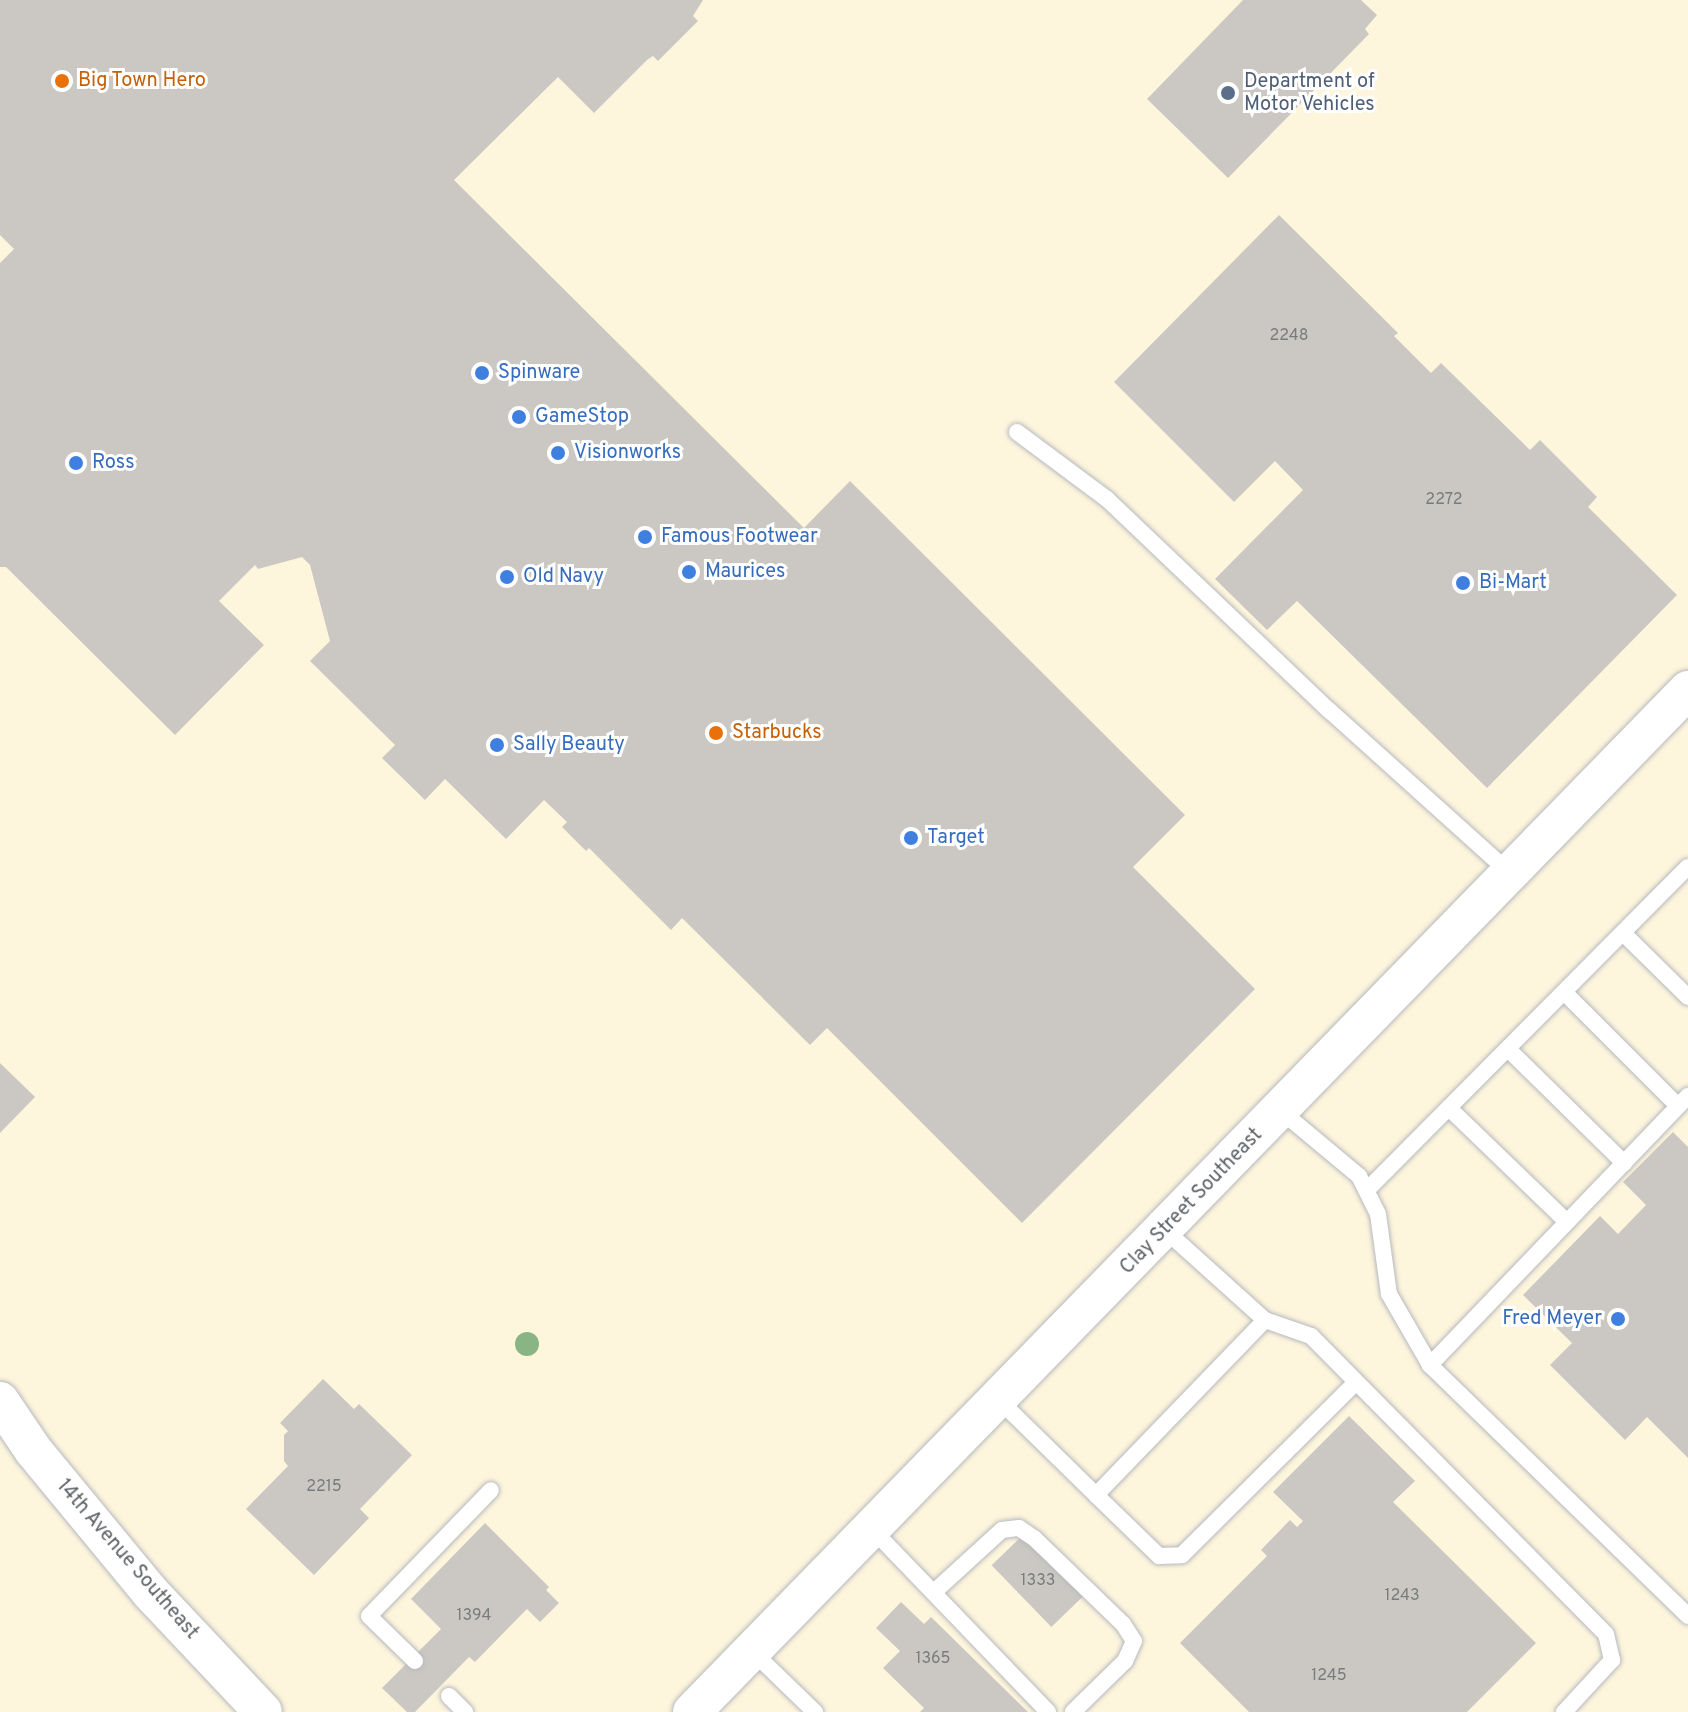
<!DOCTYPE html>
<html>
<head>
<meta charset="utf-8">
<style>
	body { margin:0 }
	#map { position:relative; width:1688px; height:1712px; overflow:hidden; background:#f0ede6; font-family:Overpass,sans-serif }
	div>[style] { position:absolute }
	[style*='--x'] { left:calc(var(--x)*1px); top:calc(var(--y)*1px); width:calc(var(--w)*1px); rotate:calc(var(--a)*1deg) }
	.commercial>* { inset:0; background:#fef5dd; transform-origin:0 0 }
	.building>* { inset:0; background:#cbc8c3; transform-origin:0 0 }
	.roads { filter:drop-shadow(0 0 2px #b6b9bd) drop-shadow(0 0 2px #b6b9bd) }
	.service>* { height:16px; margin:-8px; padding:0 8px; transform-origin:8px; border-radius:8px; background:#fff }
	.tertiary>* { height:38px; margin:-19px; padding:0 19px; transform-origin:19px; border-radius:19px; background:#fff }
	.trees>* { width:24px; height:24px; margin:-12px; border-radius:50%; background:#89b585 }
	.dots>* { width:22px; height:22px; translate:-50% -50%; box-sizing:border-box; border:4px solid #fff; border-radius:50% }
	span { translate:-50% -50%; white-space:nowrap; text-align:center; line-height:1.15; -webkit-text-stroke:6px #fff; paint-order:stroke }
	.number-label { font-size:16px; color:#787c7d }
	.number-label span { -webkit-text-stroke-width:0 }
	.food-label { font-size:20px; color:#c56008 }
	.left { translate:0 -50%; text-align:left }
	.service-label { font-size:20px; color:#4e5e75 }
	.shop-label { font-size:20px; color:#366cbe }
	.right { translate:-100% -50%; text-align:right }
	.street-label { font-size:20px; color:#5d6266 }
</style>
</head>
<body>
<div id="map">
	<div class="commercial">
		<div style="left:0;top:0;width:1688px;height:1712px"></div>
	</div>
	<div class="building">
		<div style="clip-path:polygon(0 0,703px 0,693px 16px,698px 21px,658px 61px,653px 56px,647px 60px,594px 113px,558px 77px,454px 180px,804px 528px,850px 481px,1185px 815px,1133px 867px,1255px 989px,1022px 1223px,827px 1028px,810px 1045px,682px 918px,671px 930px,589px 848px,586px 851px,562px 827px,567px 822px,544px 800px,506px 839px,445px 779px,425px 800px,382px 758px,395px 745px,310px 661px,330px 641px,310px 565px,302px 557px,258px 569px,255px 565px,219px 601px,264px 645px,175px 735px,6px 567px,0 567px,0 263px,14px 249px,0 235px)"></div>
		<div style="clip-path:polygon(1243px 0,1361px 0,1377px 15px,1365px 29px,1369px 34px,1228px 178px,1147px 99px)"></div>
		<div style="clip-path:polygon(1279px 215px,1398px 333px,1394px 336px,1431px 373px,1441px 363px,1530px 450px,1540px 440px,1597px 497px,1588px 507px,1677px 595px,1487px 788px,1297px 601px,1267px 630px,1215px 579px,1303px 490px,1275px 461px,1234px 502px,1114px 382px)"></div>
		<div style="clip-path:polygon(0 1063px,35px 1097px,0 1133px)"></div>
		<div style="clip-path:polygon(1673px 1132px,1688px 1147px,1688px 1458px,1647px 1417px,1625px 1440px,1550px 1365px,1572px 1343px,1523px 1295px,1600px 1216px,1618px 1234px,1646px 1205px,1623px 1182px)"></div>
		<div style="clip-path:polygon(323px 1379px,354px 1409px,359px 1404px,412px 1455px,360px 1509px,369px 1518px,314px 1575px,246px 1509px,288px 1466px,284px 1461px,284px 1435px,288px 1431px,280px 1423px)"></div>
		<div style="clip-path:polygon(1349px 1416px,1415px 1481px,1393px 1502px,1536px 1643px,1467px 1712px,1249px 1712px,1180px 1643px,1267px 1556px,1261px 1550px,1290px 1520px,1297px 1527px,1303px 1521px,1273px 1492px)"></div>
		<div style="clip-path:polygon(485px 1523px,549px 1587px,546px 1590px,559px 1603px,540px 1622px,527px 1609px,475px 1662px,469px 1657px,415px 1712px,407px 1712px,382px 1688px,441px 1629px,411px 1599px)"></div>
		<div style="left:1024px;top:1534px;width:86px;height:45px;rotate:46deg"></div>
		<div style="clip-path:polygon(901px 1602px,924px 1624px,931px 1617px,1028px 1712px,920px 1712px,924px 1708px,883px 1668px,900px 1651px,876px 1628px)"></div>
	</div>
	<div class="roads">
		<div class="service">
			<div style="--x:1017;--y:432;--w:112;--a:36.7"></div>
			<div style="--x:1107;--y:499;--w:308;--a:43.6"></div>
			<div style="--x:1330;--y:711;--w:242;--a:42"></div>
			<div style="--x:1623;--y:933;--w:91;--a:44.6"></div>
			<div style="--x:1564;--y:992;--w:161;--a:45"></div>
			<div style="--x:1508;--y:1049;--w:163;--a:44.5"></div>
			<div style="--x:1449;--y:1108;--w:164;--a:44"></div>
			<div style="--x:1281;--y:1111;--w:102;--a:39.8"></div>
			<div style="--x:1359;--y:1176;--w:42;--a:63.4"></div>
			<div style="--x:1378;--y:1214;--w:81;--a:82.2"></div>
			<div style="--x:1389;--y:1294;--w:82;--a:60"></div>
			<div style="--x:1430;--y:1365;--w:360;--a:44.2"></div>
			<div style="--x:1367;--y:1190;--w:455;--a:-45.2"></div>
			<div style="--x:1165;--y:1230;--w:135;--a:42"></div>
			<div style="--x:1265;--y:1320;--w:49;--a:19.2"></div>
			<div style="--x:1311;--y:1336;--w:419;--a:45.3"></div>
			<div style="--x:1606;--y:1634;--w:27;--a:77"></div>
			<div style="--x:1612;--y:1660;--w:71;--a:132.7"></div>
			<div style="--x:1430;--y:1365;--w:373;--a:-46.2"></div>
			<div style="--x:999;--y:1400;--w:136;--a:44.4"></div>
			<div style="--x:1096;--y:1495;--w:243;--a:-46"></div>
			<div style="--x:1096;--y:1495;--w:88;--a:44.1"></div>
			<div style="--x:1159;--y:1556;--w:23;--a:-2"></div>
			<div style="--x:1182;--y:1555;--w:245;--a:-44.8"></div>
			<div style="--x:872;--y:1529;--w:254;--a:46.1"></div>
			<div style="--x:934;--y:1592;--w:92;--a:-42.4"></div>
			<div style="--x:1002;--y:1530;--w:17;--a:-7"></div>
			<div style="--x:1019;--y:1528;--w:18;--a:34"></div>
			<div style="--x:1034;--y:1538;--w:124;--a:44"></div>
			<div style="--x:1123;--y:1624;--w:20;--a:57"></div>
			<div style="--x:1134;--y:1641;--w:22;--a:114"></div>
			<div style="--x:1125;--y:1661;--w:73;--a:135.6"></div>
			<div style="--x:752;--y:1651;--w:88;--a:44.1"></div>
			<div style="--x:415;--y:1661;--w:64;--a:-135.6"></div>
			<div style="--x:369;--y:1616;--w:175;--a:-45.9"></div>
			<div style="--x:449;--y:1696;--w:23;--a:45"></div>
		</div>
		<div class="tertiary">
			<div style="--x:0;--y:1401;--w:59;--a:56"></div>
			<div style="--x:33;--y:1450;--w:185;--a:50.5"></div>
			<div style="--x:151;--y:1593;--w:163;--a:46.7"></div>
			<div style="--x:692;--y:1712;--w:1427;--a:-45.74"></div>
		</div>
	</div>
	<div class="trees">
		<div style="left:527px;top:1344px"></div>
	</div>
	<div class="dots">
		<div style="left:62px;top:81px;background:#e8710a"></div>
		<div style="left:1228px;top:93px;background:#5c6f8a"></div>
		<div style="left:482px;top:373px;background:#3f7fe0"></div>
		<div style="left:519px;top:417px;background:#3f7fe0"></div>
		<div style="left:558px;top:453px;background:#3f7fe0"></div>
		<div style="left:76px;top:463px;background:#3f7fe0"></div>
		<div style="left:645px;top:537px;background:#3f7fe0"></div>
		<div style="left:689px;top:572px;background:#3f7fe0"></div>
		<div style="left:507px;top:577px;background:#3f7fe0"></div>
		<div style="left:1463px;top:583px;background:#3f7fe0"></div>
		<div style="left:716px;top:733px;background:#e8710a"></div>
		<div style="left:497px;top:745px;background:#3f7fe0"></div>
		<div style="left:911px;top:838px;background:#3f7fe0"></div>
		<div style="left:1618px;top:1319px;background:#3f7fe0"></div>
	</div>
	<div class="number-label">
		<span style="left:1289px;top:336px">2248</span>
		<span style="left:1444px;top:500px">2272</span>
		<span style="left:324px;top:1487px">2215</span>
		<span style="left:1038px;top:1581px">1333</span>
		<span style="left:1402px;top:1596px">1243</span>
		<span style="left:474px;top:1616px">1394</span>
		<span style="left:933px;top:1659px">1365</span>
		<span style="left:1329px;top:1676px">1245</span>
	</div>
	<div class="food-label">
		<span class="left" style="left:78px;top:81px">Big Town Hero</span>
		<span class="left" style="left:732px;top:733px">Starbucks</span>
	</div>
	<div class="service-label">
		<span class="left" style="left:1244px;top:94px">Department of<br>Motor Vehicles</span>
	</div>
	<div class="shop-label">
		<span class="left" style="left:498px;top:373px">Spinware</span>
		<span class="left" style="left:535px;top:417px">GameStop</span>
		<span class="left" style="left:574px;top:453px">Visionworks</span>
		<span class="left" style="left:92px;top:463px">Ross</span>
		<span class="left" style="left:661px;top:537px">Famous Footwear</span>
		<span class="left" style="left:705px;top:572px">Maurices</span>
		<span class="left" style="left:523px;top:577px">Old Navy</span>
		<span class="left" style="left:1479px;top:583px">Bi-Mart</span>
		<span class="left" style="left:513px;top:745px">Sally Beauty</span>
		<span class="left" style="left:927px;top:838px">Target</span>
		<span class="right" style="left:1602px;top:1319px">Fred Meyer</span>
	</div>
	<div class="street-label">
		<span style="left:1192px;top:1202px;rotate:-46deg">Clay Street Southeast</span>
		<span style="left:127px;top:1560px;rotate:49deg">14th Avenue Southeast</span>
	</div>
</div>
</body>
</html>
